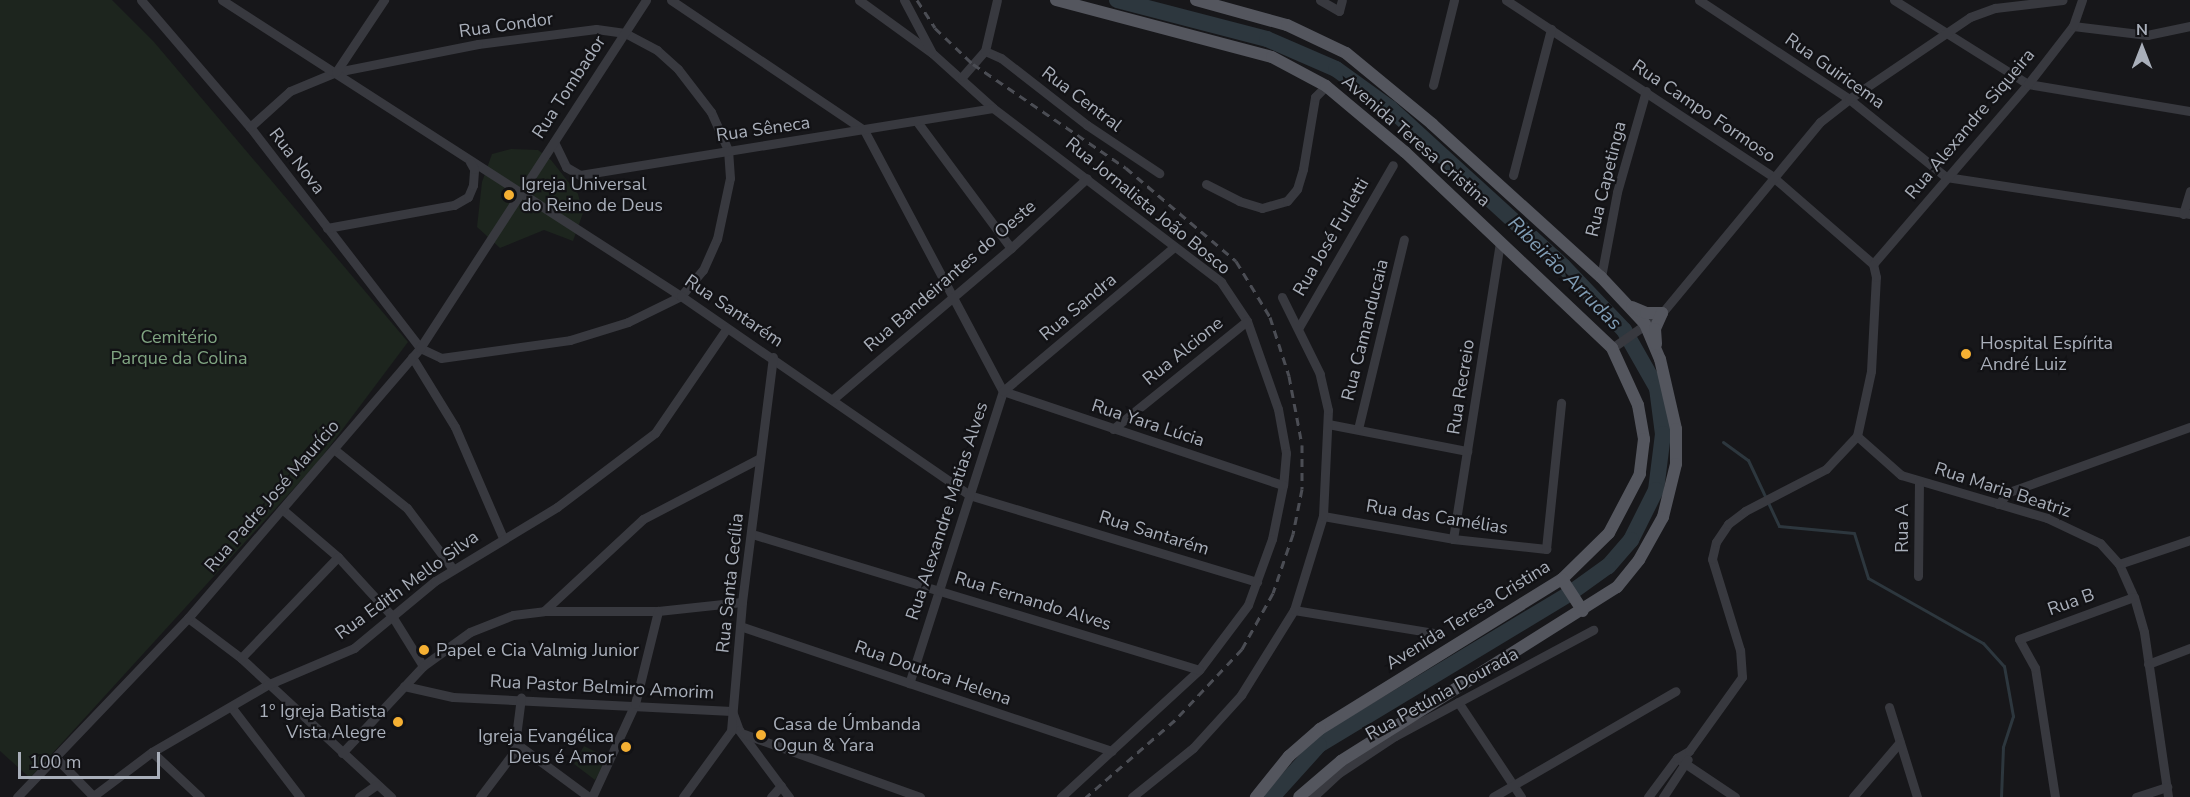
<!DOCTYPE html>
<html>
<head>
<meta charset="utf-8">
<style>
	body { margin:0 }
	#map { position:relative; width:2190px; height:797px; overflow:hidden; background:#17171a; font-family:"Nunito Sans",sans-serif }
	div>[style] { position:absolute }
	[style*='--x'] { left:calc(var(--x)*1px); top:calc(var(--y)*1px); width:calc(var(--w)*1px); rotate:calc(var(--a)*1deg) }
	.green>* { inset:0; background:#1d251e }
	.stream>* { height:3px; margin:-1.5px; padding:0 1.5px; transform-origin:1.5px; border-radius:1.5px; background:#2d373e }
	.river>* { height:16px; margin:-8px; padding:0 8px; transform-origin:8px; border-radius:8px; background:#2d373e }
	.minor>* { height:9px; margin:-4.5px; padding:0 4.5px; transform-origin:4.5px; border-radius:4.5px; background:#38393f }
	.major>* { height:12px; margin:-6px; padding:0 6px; transform-origin:6px; border-radius:6px; background:#54565e }
	.rail>* { height:3px; margin-top:-1.5px; transform-origin:0; background:repeating-linear-gradient(90deg,#4b4d54 0 8px,transparent 0 14px) }
	.dots>* { width:16px; height:16px; translate:-50% -50%; box-sizing:border-box; border:3px solid #121215; border-radius:50% }
	span { translate:-50% -50%; white-space:nowrap; text-align:center; line-height:1.15; -webkit-text-stroke:4.5px #121215; paint-order:stroke }
	.street-label { font-size:18px; color:#a9afba }
	.poi-label { font-size:18px; color:#a9afba }
	.left { translate:0 -50%; text-align:left }
	.right { translate:-100% -50%; text-align:right }
	.park-label { font-size:18px; color:#80a582 }
	.water-label { font-size:20px; color:#809db5; font-style:italic }
	.north { position:absolute; left:2112px; top:18px; width:60px; height:60px; -webkit-text-stroke:4px #121215; paint-order:stroke; rotate:0deg; font-size:16px; font-weight:700; line-height:24px; text-align:center; color:#a9afba }
	.north::after { content:''; display:block; margin:auto; width:21px; height:27px; background:#a9afba; clip-path:polygon(50% 0,100% 100%,50% 72%,0 100%) }
	.scale { position:absolute; left:18px; top:752px; width:142px; height:27px; box-sizing:border-box; border:3px solid #a9afba; border-top:0; padding-left:8px; font-size:18px; line-height:21px; white-space:nowrap; color:#a9afba; -webkit-text-stroke:4px #121215; paint-order:stroke }
</style>
</head>
<body>
<div id="map">
	<div class="green">
		<div style="clip-path:polygon(0 0,112px 0,154px 42px,408px 342px,318px 462px,30px 778px,0 751px)"></div>
		<div style="clip-path:polygon(511px 149px,538px 150px,551px 160px,578px 194px,583px 213px,573px 241px,544px 230px,500px 248px,477px 227px,482px 182px,492px 154px)"></div>
		<div style="clip-path:polygon(584px 746px,608px 758px,595px 780px,574px 764px)"></div>
	</div>
	<div class="stream">
		<div style="--x:1723;--y:442;--w:31;--a:36"></div>
		<div style="--x:1748;--y:460;--w:73;--a:64.8"></div>
		<div style="--x:1779;--y:526;--w:75;--a:5.3"></div>
		<div style="--x:1854;--y:533;--w:47;--a:72.7"></div>
		<div style="--x:1868;--y:578;--w:132;--a:29.5"></div>
		<div style="--x:1983;--y:643;--w:31;--a:48"></div>
		<div style="--x:2004;--y:666;--w:51;--a:79.8"></div>
		<div style="--x:2013;--y:716;--w:33;--a:108"></div>
		<div style="--x:2003;--y:747;--w:50;--a:92.3"></div>
	</div>
	<div class="river">
		<div style="--x:1117;--y:0;--w:155;--a:14.6"></div>
		<div style="--x:1267;--y:39;--w:75;--a:23.5"></div>
		<div style="--x:1336;--y:69;--w:67;--a:35.8"></div>
		<div style="--x:1390;--y:108;--w:234;--a:42.4"></div>
		<div style="--x:1563;--y:266;--w:88;--a:46.4"></div>
		<div style="--x:1624;--y:330;--w:67;--a:60.4"></div>
		<div style="--x:1657;--y:388;--w:46;--a:82.6"></div>
		<div style="--x:1663;--y:434;--w:56;--a:97.1"></div>
		<div style="--x:1656;--y:490;--w:56;--a:116.6"></div>
		<div style="--x:1631;--y:540;--w:35;--a:131"></div>
		<div style="--x:1608;--y:566;--w:48;--a:144.3"></div>
		<div style="--x:1569;--y:594;--w:292;--a:148.9"></div>
		<div style="--x:1319;--y:745;--w:70;--a:132.1"></div>
	</div>
	<div class="minor">
		<div style="--x:141;--y:0;--w:167;--a:49.4"></div>
		<div style="--x:250;--y:127;--w:279;--a:52.4"></div>
		<div style="--x:420;--y:348;--w:23;--a:25"></div>
		<div style="--x:441;--y:358;--w:130;--a:-7.9"></div>
		<div style="--x:570;--y:340;--w:61;--a:-17.2"></div>
		<div style="--x:628;--y:322;--w:59;--a:-26.1"></div>
		<div style="--x:681;--y:296;--w:34;--a:-50"></div>
		<div style="--x:703;--y:270;--w:34;--a:-66"></div>
		<div style="--x:717;--y:239;--w:62;--a:-78"></div>
		<div style="--x:730;--y:178;--w:28;--a:-94"></div>
		<div style="--x:728;--y:150;--w:42;--a:-114.1"></div>
		<div style="--x:711;--y:112;--w:54;--a:-127.5"></div>
		<div style="--x:678;--y:69;--w:28;--a:-138"></div>
		<div style="--x:657;--y:50;--w:36;--a:-152"></div>
		<div style="--x:625;--y:33;--w:29;--a:-172"></div>
		<div style="--x:596;--y:29;--w:119;--a:172.8"></div>
		<div style="--x:478;--y:44;--w:145;--a:168.8"></div>
		<div style="--x:336;--y:72;--w:50;--a:157.6"></div>
		<div style="--x:290;--y:91;--w:54;--a:138"></div>
		<div style="--x:222;--y:0;--w:546;--a:32.82"></div>
		<div style="--x:681;--y:296;--w:350;--a:34.6"></div>
		<div style="--x:969;--y:495;--w:301;--a:16.8"></div>
		<div style="--x:671;--y:0;--w:233;--a:34"></div>
		<div style="--x:864;--y:130;--w:296;--a:62"></div>
		<div style="--x:1003;--y:391;--w:307;--a:107.8"></div>
		<div style="--x:859;--y:0;--w:90;--a:36"></div>
		<div style="--x:932;--y:53;--w:82;--a:42"></div>
		<div style="--x:993;--y:108;--w:287;--a:37.3"></div>
		<div style="--x:1221;--y:282;--w:47;--a:56.3"></div>
		<div style="--x:1247;--y:321;--w:93;--a:70.6"></div>
		<div style="--x:1278;--y:409;--w:45;--a:79.7"></div>
		<div style="--x:1286;--y:453;--w:32;--a:95"></div>
		<div style="--x:1283;--y:485;--w:55;--a:101.5"></div>
		<div style="--x:1272;--y:539;--w:70;--a:110"></div>
		<div style="--x:1248;--y:605;--w:81;--a:127"></div>
		<div style="--x:1199;--y:670;--w:188;--a:137.4"></div>
		<div style="--x:904;--y:0;--w:58;--a:62.1"></div>
		<div style="--x:1320;--y:0;--w:22;--a:30"></div>
		<div style="--x:1339;--y:11;--w:11;--a:-75"></div>
		<div style="--x:1506;--y:0;--w:320;--a:33.5"></div>
		<div style="--x:1773;--y:177;--w:133;--a:41"></div>
		<div style="--x:1699;--y:0;--w:180;--a:33.4"></div>
		<div style="--x:1849;--y:99;--w:124;--a:38.8"></div>
		<div style="--x:1894;--y:0;--w:158;--a:32.1"></div>
		<div style="--x:2028;--y:84;--w:164;--a:9.5"></div>
		<div style="--x:2073;--y:26;--w:75;--a:6.9"></div>
		<div style="--x:2147;--y:35;--w:44;--a:-11.8"></div>
		<div style="--x:985;--y:51;--w:17;--a:24"></div>
		<div style="--x:1001;--y:58;--w:109;--a:37.9"></div>
		<div style="--x:1087;--y:125;--w:87;--a:33.7"></div>
		<div style="--x:336;--y:72;--w:87;--a:-56.3"></div>
		<div style="--x:962;--y:77;--w:35;--a:-49"></div>
		<div style="--x:985;--y:51;--w:52;--a:-76.8"></div>
		<div style="--x:1433;--y:85;--w:88;--a:-76.1"></div>
		<div style="--x:918;--y:123;--w:156;--a:53.4"></div>
		<div style="--x:554;--y:142;--w:28;--a:64"></div>
		<div style="--x:566;--y:167;--w:16;--a:30"></div>
		<div style="--x:580;--y:175;--w:418;--a:-9.2"></div>
		<div style="--x:1513;--y:175;--w:151;--a:-75.4"></div>
		<div style="--x:1946;--y:177;--w:247;--a:8.6"></div>
		<div style="--x:1206;--y:184;--w:37;--a:27"></div>
		<div style="--x:1239;--y:201;--w:24;--a:17"></div>
		<div style="--x:1262;--y:208;--w:26;--a:-16"></div>
		<div style="--x:1287;--y:201;--w:16;--a:-50"></div>
		<div style="--x:1297;--y:189;--w:21;--a:-73"></div>
		<div style="--x:1303;--y:169;--w:73;--a:-80.5"></div>
		<div style="--x:1315;--y:97;--w:16;--a:-45"></div>
		<div style="--x:2183;--y:214;--w:24;--a:-73"></div>
		<div style="--x:327;--y:228;--w:129;--a:-10.3"></div>
		<div style="--x:454;--y:205;--w:16;--a:-30"></div>
		<div style="--x:468;--y:197;--w:13;--a:-67"></div>
		<div style="--x:473;--y:185;--w:16;--a:-86"></div>
		<div style="--x:474;--y:169;--w:8;--a:-120"></div>
		<div style="--x:1873;--y:264;--w:238;--a:-49.3"></div>
		<div style="--x:2028;--y:84;--w:73;--a:-52.2"></div>
		<div style="--x:2073;--y:26;--w:28;--a:-71"></div>
		<div style="--x:1601;--y:277;--w:86;--a:-79.3"></div>
		<div style="--x:1617;--y:192;--w:105;--a:-74"></div>
		<div style="--x:1299;--y:327;--w:187;--a:-59.9"></div>
		<div style="--x:1612;--y:348;--w:61;--a:-35"></div>
		<div style="--x:1662;--y:313;--w:248;--a:-50.4"></div>
		<div style="--x:1820;--y:122;--w:37;--a:-38"></div>
		<div style="--x:1849;--y:99;--w:146;--a:-34.1"></div>
		<div style="--x:1970;--y:17;--w:27;--a:-20"></div>
		<div style="--x:1995;--y:8;--w:68;--a:-6.7"></div>
		<div style="--x:412;--y:357;--w:82;--a:58.4"></div>
		<div style="--x:455;--y:427;--w:121;--a:66.6"></div>
		<div style="--x:1003;--y:391;--w:295;--a:18.6"></div>
		<div style="--x:1003;--y:391;--w:224;--a:-40.1"></div>
		<div style="--x:833;--y:399;--w:233;--a:-40.3"></div>
		<div style="--x:1011;--y:248;--w:103;--a:-42.6"></div>
		<div style="--x:1328;--y:424;--w:142;--a:11"></div>
		<div style="--x:1113;--y:429;--w:172;--a:-38.9"></div>
		<div style="--x:1358;--y:429;--w:195;--a:-76.4"></div>
		<div style="--x:1857;--y:436;--w:59;--a:41.6"></div>
		<div style="--x:1901;--y:475;--w:152;--a:16.4"></div>
		<div style="--x:2047;--y:518;--w:59;--a:25.3"></div>
		<div style="--x:2100;--y:543;--w:28;--a:48"></div>
		<div style="--x:2119;--y:564;--w:36;--a:66"></div>
		<div style="--x:2134;--y:597;--w:36;--a:74"></div>
		<div style="--x:2144;--y:632;--w:167;--a:81.7"></div>
		<div style="--x:335;--y:450;--w:92;--a:38.9"></div>
		<div style="--x:407;--y:508;--w:76;--a:53"></div>
		<div style="--x:1998;--y:504;--w:16;--a:-47"></div>
		<div style="--x:2009;--y:492;--w:192;--a:-19.8"></div>
		<div style="--x:282;--y:509;--w:74;--a:40.6"></div>
		<div style="--x:338;--y:557;--w:80;--a:47.5"></div>
		<div style="--x:392;--y:616;--w:59;--a:58.2"></div>
		<div style="--x:1323;--y:516;--w:132;--a:10"></div>
		<div style="--x:1453;--y:539;--w:94;--a:6.1"></div>
		<div style="--x:1546;--y:549;--w:147;--a:-84.1"></div>
		<div style="--x:752;--y:534;--w:467;--a:16.9"></div>
		<div style="--x:1453;--y:539;--w:302;--a:-81"></div>
		<div style="--x:2119;--y:564;--w:75;--a:-18.7"></div>
		<div style="--x:1918;--y:576;--w:95;--a:-89.4"></div>
		<div style="--x:1294;--y:610;--w:143;--a:9.3"></div>
		<div style="--x:544;--y:611;--w:135;--a:-42.9"></div>
		<div style="--x:643;--y:519;--w:132;--a:-27.5"></div>
		<div style="--x:188;--y:618;--w:66;--a:37"></div>
		<div style="--x:241;--y:658;--w:205;--a:42.8"></div>
		<div style="--x:743;--y:627;--w:389;--a:18.6"></div>
		<div style="--x:241;--y:658;--w:140;--a:-46.2"></div>
		<div style="--x:2148;--y:664;--w:45;--a:-20.9"></div>
		<div style="--x:404;--y:686;--w:50;--a:12.7"></div>
		<div style="--x:453;--y:697;--w:279;--a:2.9"></div>
		<div style="--x:732;--y:711;--w:20;--a:70"></div>
		<div style="--x:739;--y:730;--w:84;--a:53.3"></div>
		<div style="--x:1458;--y:702;--w:114;--a:56.4"></div>
		<div style="--x:1889;--y:707;--w:94;--a:72.7"></div>
		<div style="--x:232;--y:708;--w:112;--a:52.6"></div>
		<div style="--x:744;--y:734;--w:187;--a:19.7"></div>
		<div style="--x:517;--y:744;--w:89;--a:36.4"></div>
		<div style="--x:152;--y:752;--w:66;--a:43.2"></div>
		<div style="--x:342;--y:753;--w:119;--a:-47"></div>
		<div style="--x:423;--y:666;--w:58;--a:-35.9"></div>
		<div style="--x:470;--y:632;--w:46;--a:-21.6"></div>
		<div style="--x:513;--y:615;--w:31;--a:-7"></div>
		<div style="--x:544;--y:611;--w:114;--a:0"></div>
		<div style="--x:658;--y:611;--w:84;--a:-6.1"></div>
		<div style="--x:1677;--y:758;--w:70;--a:33.9"></div>
		<div style="--x:57;--y:759;--w:53;--a:45.8"></div>
		<div style="--x:17;--y:797;--w:248;--a:-46.3"></div>
		<div style="--x:188;--y:618;--w:356;--a:-49.3"></div>
		<div style="--x:420;--y:348;--w:415;--a:-57"></div>
		<div style="--x:92;--y:797;--w:75;--a:-36.9"></div>
		<div style="--x:152;--y:752;--w:133;--a:-30.2"></div>
		<div style="--x:267;--y:685;--w:95;--a:-23"></div>
		<div style="--x:354;--y:648;--w:105;--a:-39.6"></div>
		<div style="--x:435;--y:581;--w:143;--a:-31.2"></div>
		<div style="--x:557;--y:507;--w:123;--a:-37.1"></div>
		<div style="--x:655;--y:433;--w:127;--a:-55.6"></div>
		<div style="--x:359;--y:797;--w:21;--a:-35"></div>
		<div style="--x:480;--y:797;--w:56;--a:-52.9"></div>
		<div style="--x:514;--y:752;--w:55;--a:-82.7"></div>
		<div style="--x:592;--y:797;--w:102;--a:-65.2"></div>
		<div style="--x:635;--y:704;--w:96;--a:-76.1"></div>
		<div style="--x:683;--y:797;--w:82;--a:-54"></div>
		<div style="--x:731;--y:731;--w:129;--a:-85.1"></div>
		<div style="--x:742;--y:602;--w:247;--a:-82.8"></div>
		<div style="--x:771;--y:797;--w:15;--a:-48"></div>
		<div style="--x:1132;--y:797;--w:78;--a:-38.8"></div>
		<div style="--x:1193;--y:748;--w:72;--a:-47.8"></div>
		<div style="--x:1241;--y:695;--w:100;--a:-58.1"></div>
		<div style="--x:1294;--y:610;--w:98;--a:-72.9"></div>
		<div style="--x:1323;--y:516;--w:106;--a:-87.3"></div>
		<div style="--x:1328;--y:410;--w:37;--a:-103"></div>
		<div style="--x:1320;--y:374;--w:86;--a:-116.3"></div>
		<div style="--x:1313;--y:797;--w:35;--a:-43"></div>
		<div style="--x:1339;--y:773;--w:67;--a:-33.5"></div>
		<div style="--x:1395;--y:736;--w:225;--a:-28.2"></div>
		<div style="--x:1493;--y:797;--w:211;--a:-30.1"></div>
		<div style="--x:1648;--y:797;--w:49;--a:-53.4"></div>
		<div style="--x:1677;--y:758;--w:14;--a:-30"></div>
		<div style="--x:1689;--y:751;--w:91;--a:-54.4"></div>
		<div style="--x:1742;--y:677;--w:27;--a:-94"></div>
		<div style="--x:1740;--y:650;--w:95;--a:-107.1"></div>
		<div style="--x:1712;--y:559;--w:17;--a:-77"></div>
		<div style="--x:1716;--y:542;--w:22;--a:-56"></div>
		<div style="--x:1728;--y:524;--w:21;--a:-37"></div>
		<div style="--x:1745;--y:511;--w:91;--a:-27.4"></div>
		<div style="--x:1826;--y:469;--w:45;--a:-46.8"></div>
		<div style="--x:1857;--y:436;--w:66;--a:-77.8"></div>
		<div style="--x:1871;--y:371;--w:94;--a:-87"></div>
		<div style="--x:1876;--y:277;--w:13;--a:-103"></div>
		<div style="--x:1663;--y:797;--w:45;--a:-56.7"></div>
		<div style="--x:1853;--y:797;--w:72;--a:-49.5"></div>
		<div style="--x:2055;--y:797;--w:131;--a:-98.8"></div>
		<div style="--x:2035;--y:668;--w:33;--a:-119"></div>
		<div style="--x:2019;--y:639;--w:122;--a:-20.1"></div>
		<div style="--x:2136;--y:797;--w:33;--a:-18"></div>
	</div>
	<div class="major">
		<div style="--x:1056;--y:0;--w:223;--a:14.8"></div>
		<div style="--x:1272;--y:57;--w:61;--a:28.2"></div>
		<div style="--x:1326;--y:86;--w:103;--a:39.9"></div>
		<div style="--x:1405;--y:152;--w:285;--a:43.4"></div>
		<div style="--x:1612;--y:348;--w:63;--a:65.5"></div>
		<div style="--x:1638;--y:405;--w:35;--a:80"></div>
		<div style="--x:1644;--y:439;--w:35;--a:97"></div>
		<div style="--x:1640;--y:474;--w:67;--a:117.7"></div>
		<div style="--x:1609;--y:533;--w:66;--a:135.6"></div>
		<div style="--x:1562;--y:579;--w:285;--a:148.2"></div>
		<div style="--x:1320;--y:729;--w:41;--a:138.9"></div>
		<div style="--x:1289;--y:756;--w:53;--a:128.8"></div>
		<div style="--x:1196;--y:0;--w:94;--a:15.4"></div>
		<div style="--x:1287;--y:25;--w:65;--a:25.4"></div>
		<div style="--x:1346;--y:53;--w:112;--a:39.5"></div>
		<div style="--x:1432;--y:124;--w:228;--a:42.2"></div>
		<div style="--x:1601;--y:277;--w:64;--a:46.9"></div>
		<div style="--x:1645;--y:324;--w:38;--a:67"></div>
		<div style="--x:1660;--y:359;--w:72;--a:77.1"></div>
		<div style="--x:1676;--y:429;--w:35;--a:90"></div>
		<div style="--x:1676;--y:464;--w:55;--a:103.8"></div>
		<div style="--x:1663;--y:517;--w:49;--a:119.2"></div>
		<div style="--x:1639;--y:560;--w:35;--a:129"></div>
		<div style="--x:1617;--y:587;--w:326;--a:147.8"></div>
		<div style="--x:1341;--y:761;--w:55;--a:139.4"></div>
		<div style="--x:1632;--y:307;--w:15;--a:23"></div>
		<div style="--x:1646;--y:313;--w:16;--a:0"></div>
		<div style="--x:1662;--y:313;--w:17;--a:114"></div>
		<div style="--x:1655;--y:329;--w:15;--a:86"></div>
		<div style="--x:1562;--y:579;--w:38;--a:57"></div>
	</div>
	<div class="rail">
		<div style="--x:917;--y:0;--w:33;--a:57"></div>
		<div style="--x:935;--y:28;--w:52;--a:43.5"></div>
		<div style="--x:973;--y:64;--w:185;--a:34.2"></div>
		<div style="--x:1126;--y:168;--w:144;--a:40.2"></div>
		<div style="--x:1236;--y:261;--w:66;--a:58.7"></div>
		<div style="--x:1270;--y:317;--w:62;--a:72.1"></div>
		<div style="--x:1289;--y:376;--w:70;--a:79.3"></div>
		<div style="--x:1302;--y:445;--w:44;--a:90"></div>
		<div style="--x:1302;--y:489;--w:46;--a:101.3"></div>
		<div style="--x:1293;--y:534;--w:62;--a:108.7"></div>
		<div style="--x:1273;--y:593;--w:64;--a:119"></div>
		<div style="--x:1242;--y:649;--w:98;--a:133.3"></div>
		<div style="--x:1175;--y:720;--w:118;--a:139.1"></div>
	</div>
	<div class="dots">
		<div style="left:509px;top:195px;background:#f5b033"></div>
		<div style="left:1966px;top:354px;background:#f5b033"></div>
		<div style="left:424px;top:650px;background:#f5b033"></div>
		<div style="left:398px;top:722px;background:#f5b033"></div>
		<div style="left:761px;top:735px;background:#f5b033"></div>
		<div style="left:626px;top:747px;background:#f5b033"></div>
	</div>
	<div class="street-label">
		<span style="left:506px;top:25px;rotate:-8deg">Rua Condor</span>
		<span style="left:1835px;top:71px;rotate:35deg">Rua Guiricema</span>
		<span style="left:569px;top:87px;rotate:-57deg">Rua Tombador</span>
		<span style="left:1082px;top:99px;rotate:37deg">Rua Central</span>
		<span style="left:1704px;top:111px;rotate:34deg">Rua Campo Formoso</span>
		<span style="left:1970px;top:124px;rotate:-50deg">Rua Alexandre Siqueira</span>
		<span style="left:763px;top:129px;rotate:-8deg">Rua Sêneca</span>
		<span style="left:1416px;top:141px;rotate:41deg">Avenida Teresa Cristina</span>
		<span style="left:297px;top:161px;rotate:52deg">Rua Nova</span>
		<span style="left:1606px;top:179px;rotate:-76deg">Rua Capetinga</span>
		<span style="left:1148px;top:206px;rotate:39deg">Rua Jornalista João Bosco</span>
		<span style="left:1331px;top:237px;rotate:-60deg">Rua José Furletti</span>
		<span style="left:950px;top:276px;rotate:-41deg">Rua Bandeirantes do Oeste</span>
		<span style="left:1078px;top:307px;rotate:-40deg">Rua Sandra</span>
		<span style="left:734px;top:311px;rotate:34deg">Rua Santarém</span>
		<span style="left:1365px;top:330px;rotate:-76deg">Rua Camanducaia</span>
		<span style="left:1183px;top:351px;rotate:-39deg">Rua Alcione</span>
		<span style="left:1461px;top:387px;rotate:-81deg">Rua Recreio</span>
		<span style="left:1148px;top:423px;rotate:18deg">Rua Yara Lúcia</span>
		<span style="left:2003px;top:490px;rotate:18deg">Rua Maria Beatriz</span>
		<span style="left:272px;top:496px;rotate:-49deg">Rua Padre José Maurício</span>
		<span style="left:947px;top:511px;rotate:-72deg">Rua Alexandre Matias Alves</span>
		<span style="left:1437px;top:517px;rotate:9deg">Rua das Camélias</span>
		<span style="left:1902px;top:528px;rotate:-90deg">Rua A</span>
		<span style="left:1154px;top:533px;rotate:17deg">Rua Santarém</span>
		<span style="left:730px;top:583px;rotate:-84deg">Rua Santa Cecília</span>
		<span style="left:407px;top:585px;rotate:-36deg">Rua Edith Mello Silva</span>
		<span style="left:1033px;top:601px;rotate:17deg">Rua Fernando Alves</span>
		<span style="left:2071px;top:602px;rotate:-20deg">Rua B</span>
		<span style="left:1468px;top:615px;rotate:-32deg">Avenida Teresa Cristina</span>
		<span style="left:933px;top:673px;rotate:19deg">Rua Doutora Helena</span>
		<span style="left:602px;top:687px;rotate:3deg">Rua Pastor Belmiro Amorim</span>
		<span style="left:1442px;top:694px;rotate:-29deg">Rua Petúnia Dourada</span>
	</div>
	<div class="poi-label">
		<span class="left" style="left:521px;top:195px">Igreja Universal<br>do Reino de Deus</span>
		<span class="left" style="left:1980px;top:354px">Hospital Espírita<br>André Luiz</span>
		<span class="left" style="left:436px;top:650px">Papel e Cia Valmig Junior</span>
		<span class="right" style="left:386px;top:722px">1º Igreja Batista<br>Vista Alegre</span>
		<span class="left" style="left:773px;top:735px">Casa de Úmbanda<br>Ogun &amp; Yara</span>
		<span class="right" style="left:614px;top:747px">Igreja Evangélica<br>Deus é Amor</span>
	</div>
	<div class="park-label">
		<span style="left:179px;top:348px">Cemitério<br>Parque da Colina</span>
	</div>
	<div class="water-label">
		<span style="left:1565px;top:273px;rotate:45deg">Ribeirão Arrudas</span>
	</div>
	<div class="north">N</div>
	<div class="scale">100 m</div>
</div>
</body>
</html>
